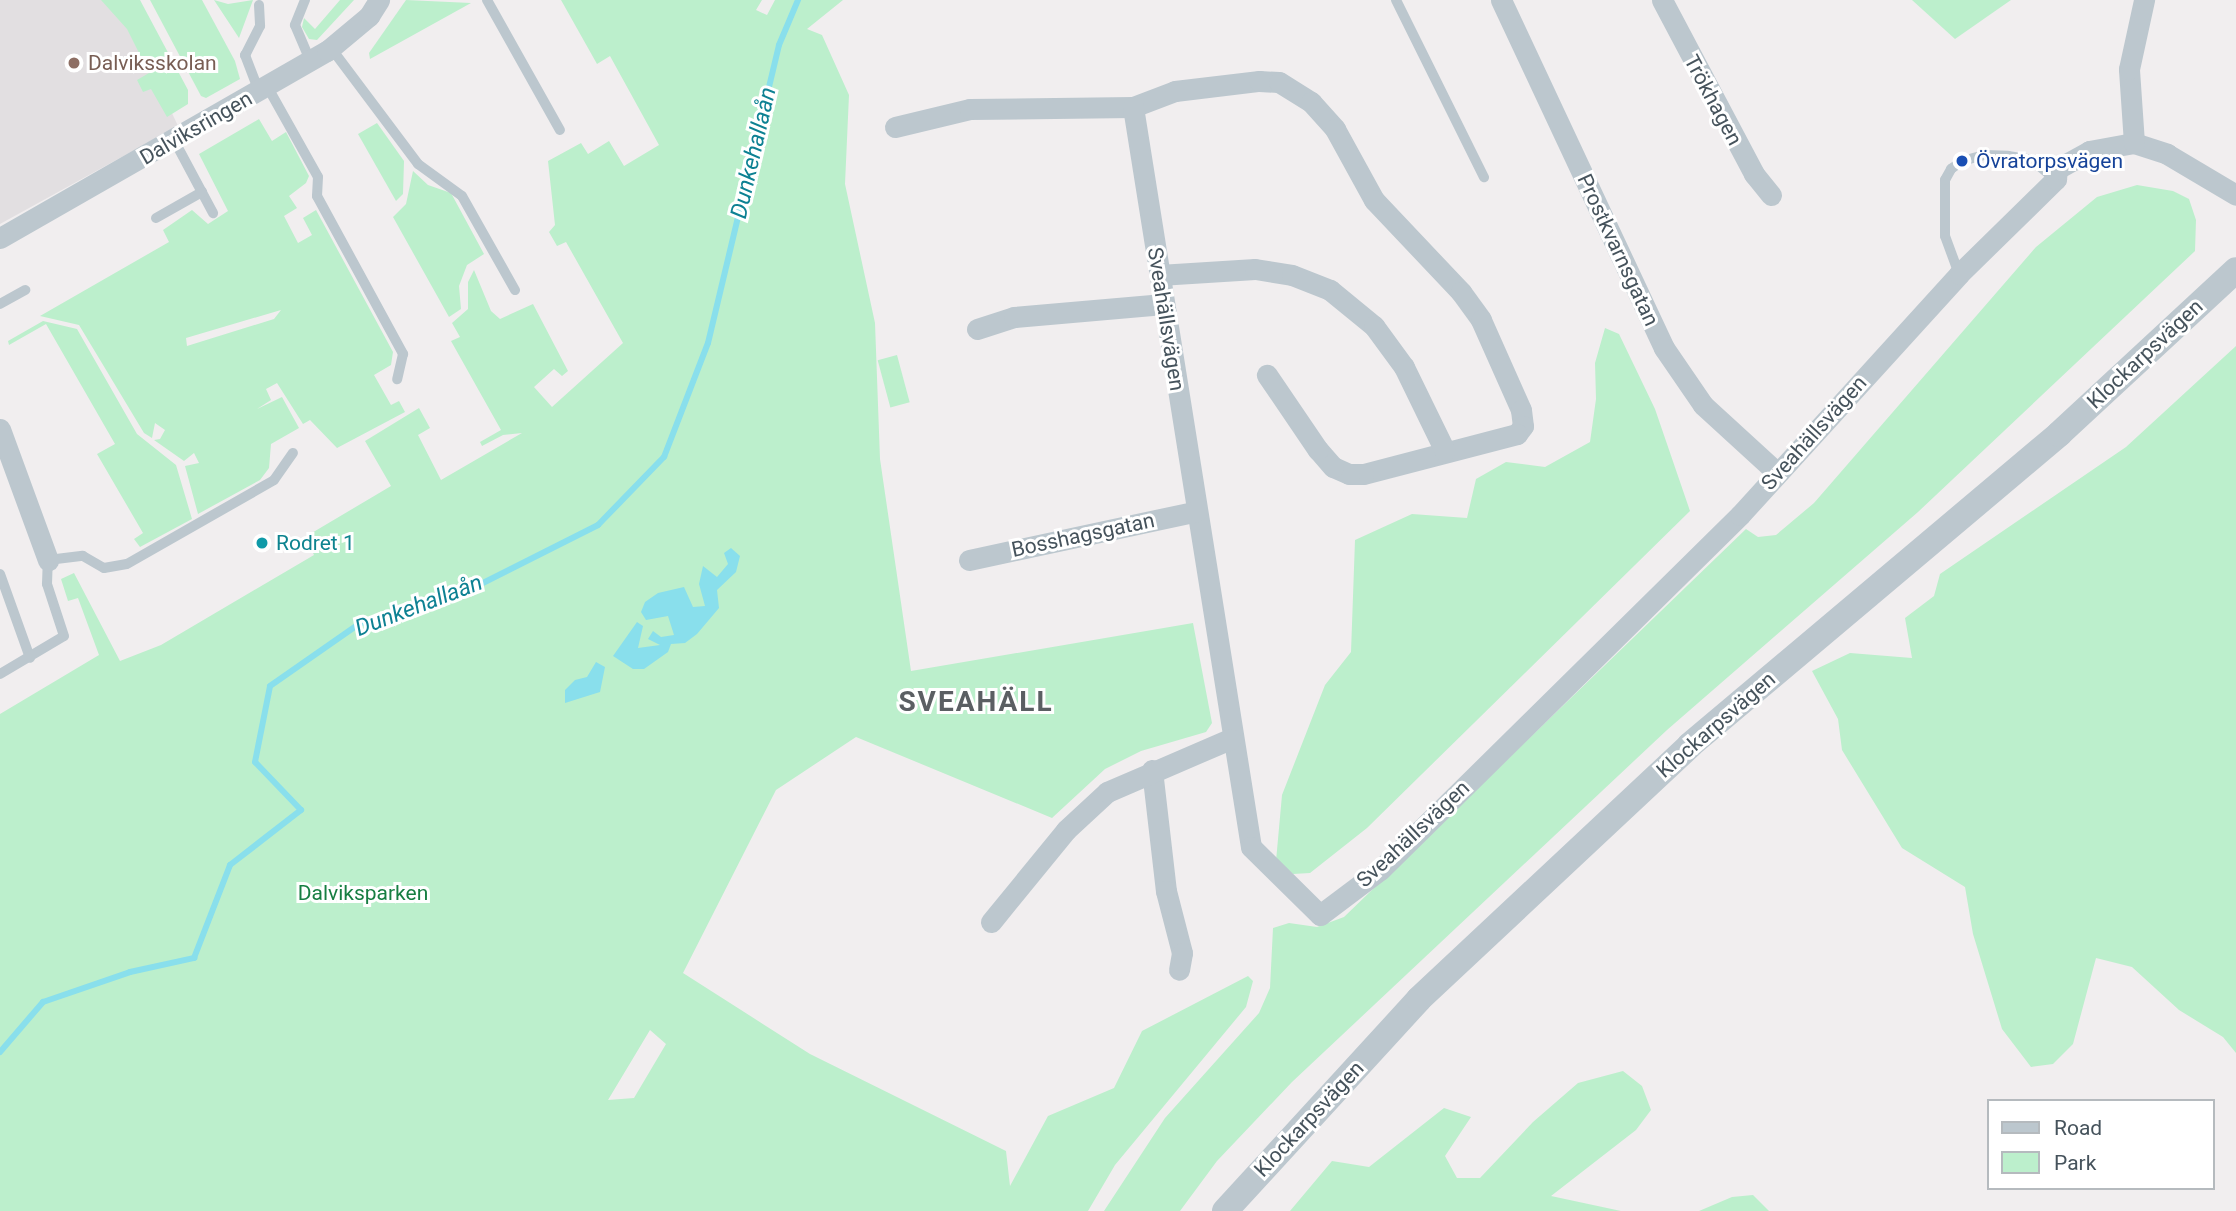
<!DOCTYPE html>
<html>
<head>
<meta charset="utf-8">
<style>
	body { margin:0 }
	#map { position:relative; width:2236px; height:1211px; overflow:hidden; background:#f1eeef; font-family:Roboto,sans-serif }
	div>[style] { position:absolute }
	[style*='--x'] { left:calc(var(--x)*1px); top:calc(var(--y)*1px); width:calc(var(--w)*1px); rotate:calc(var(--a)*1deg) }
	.education>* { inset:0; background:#e2dfe1 }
	.green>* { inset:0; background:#bcefcc; transform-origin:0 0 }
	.water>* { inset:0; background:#89dfec }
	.stream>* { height:6px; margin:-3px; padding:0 3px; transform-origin:3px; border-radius:3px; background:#89dfec }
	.service>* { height:10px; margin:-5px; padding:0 5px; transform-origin:5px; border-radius:5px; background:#bcc7ce }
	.minor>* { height:21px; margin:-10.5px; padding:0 10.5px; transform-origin:10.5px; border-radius:10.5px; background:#bcc7ce }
	.tertiary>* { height:26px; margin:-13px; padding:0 13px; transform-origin:13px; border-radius:13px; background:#bcc7ce }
	.dots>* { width:19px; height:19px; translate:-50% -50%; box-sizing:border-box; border:4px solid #fff; border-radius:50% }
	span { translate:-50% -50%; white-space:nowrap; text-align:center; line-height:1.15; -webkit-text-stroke:6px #fff; paint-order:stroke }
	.education-label { font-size:21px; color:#785e54 }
	.left { translate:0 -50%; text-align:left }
	.street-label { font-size:21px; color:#46535c }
	.transit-label { font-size:21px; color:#164399 }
	.culture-label { font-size:21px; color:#0d838f }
	.park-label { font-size:21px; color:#177e42 }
	.water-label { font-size:23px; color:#0d8193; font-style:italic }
	.district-label { font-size:28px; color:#5b5f63; font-weight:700; letter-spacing:2px }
	.legend { position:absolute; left:1987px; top:1099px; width:228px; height:91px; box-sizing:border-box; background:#fff; border:2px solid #b5babe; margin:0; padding:9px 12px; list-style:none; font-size:21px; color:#46535c }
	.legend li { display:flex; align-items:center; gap:14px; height:35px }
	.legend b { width:35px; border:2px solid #b5babe }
</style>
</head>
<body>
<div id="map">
	<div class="education">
		<div style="clip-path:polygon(0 0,119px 0,178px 126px,0 224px)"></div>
	</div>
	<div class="green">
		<div style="clip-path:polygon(101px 0,140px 0,188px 90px,188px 104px,167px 117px,151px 89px,143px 92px,137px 80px,149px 73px,127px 29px)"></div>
		<div style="clip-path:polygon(150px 0,202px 0,235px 61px,240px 79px,206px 98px,201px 96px)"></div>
		<div style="clip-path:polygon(214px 0,228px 4px,253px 0,239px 38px)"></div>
		<div style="clip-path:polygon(340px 0,354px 0,317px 40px,309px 39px,302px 27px,304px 18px,315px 29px)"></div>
		<div style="clip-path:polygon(406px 0,471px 3px,370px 59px,369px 53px)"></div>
		<div style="clip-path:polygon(evenodd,561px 0,762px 0,756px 10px,767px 15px,775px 0,843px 0,807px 29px,822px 35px,849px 95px,845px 184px,875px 323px,880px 459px,911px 671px,1193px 623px,1212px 723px,1206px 732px,1141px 751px,1105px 769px,1052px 818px,856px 737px,776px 790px,683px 973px,810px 1054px,1006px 1151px,1010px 1186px,1048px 1116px,1114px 1088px,1142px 1031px,1248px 976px,1253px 981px,1246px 1007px,1115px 1165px,1088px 1211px,0 1211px,0 714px,99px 655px,78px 598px,68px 601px,61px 579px,74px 573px,120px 661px,161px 645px,314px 555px,305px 537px,391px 486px,365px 441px,419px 408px,430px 428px,418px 435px,441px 480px,522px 433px,503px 435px,482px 446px,480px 442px,501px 430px,451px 341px,460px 337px,452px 323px,468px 309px,468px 282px,474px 270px,491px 311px,500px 319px,533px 304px,568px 371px,562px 376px,554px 369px,534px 387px,552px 407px,623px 343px,566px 242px,557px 246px,549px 232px,555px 225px,548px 161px,581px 143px,588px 154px,609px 141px,624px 166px,659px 145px,610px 56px,597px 64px,561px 0,650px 1030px,666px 1044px,634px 1098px,608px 1100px,650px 1030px)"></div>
		<div style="clip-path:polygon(1912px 0,2011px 0,1955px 39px)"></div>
		<div style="clip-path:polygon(evenodd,259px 119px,272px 141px,286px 132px,309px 176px,306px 183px,289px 196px,297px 208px,284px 216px,298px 243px,312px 235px,303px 218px,316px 210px,393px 352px,391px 365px,374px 375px,391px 405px,399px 401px,405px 412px,337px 448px,310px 420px,303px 424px,277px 383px,266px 389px,271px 400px,257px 409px,282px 397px,299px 428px,271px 444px,269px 468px,260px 480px,198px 514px,185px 466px,199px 463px,194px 453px,184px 461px,154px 440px,160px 439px,165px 430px,155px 423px,152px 438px,144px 433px,79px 325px,40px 316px,169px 242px,163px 230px,192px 210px,208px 224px,228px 211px,199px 154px,259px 119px,281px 310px,274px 319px,187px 346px,186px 338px,281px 310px)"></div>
		<div style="clip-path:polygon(377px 123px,404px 161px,403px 194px,396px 201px,358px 134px)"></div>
		<div style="clip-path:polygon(413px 171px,428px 185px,451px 193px,484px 254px,467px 265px,459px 286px,461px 309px,449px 317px,393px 217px,406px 204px)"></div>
		<div style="clip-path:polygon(2137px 185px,2173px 191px,2189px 199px,2196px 220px,2195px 251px,1918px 512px,1667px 730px,1292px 1082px,1217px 1161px,1180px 1211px,1104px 1211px,1165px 1118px,1259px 1013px,1270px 988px,1273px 928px,1289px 923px,1317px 927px,1344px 917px,1746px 529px,1758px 537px,1776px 535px,1814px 503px,2036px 247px,2097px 197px)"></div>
		<div style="clip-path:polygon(43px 321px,77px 329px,137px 434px,176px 465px,192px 519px,140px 547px,134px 539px,143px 533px,97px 454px,115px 444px,46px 324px,9px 345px,8px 341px)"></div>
		<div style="clip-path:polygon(1605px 328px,1619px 334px,1655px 409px,1690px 511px,1367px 828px,1310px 873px,1293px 874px,1276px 861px,1282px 795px,1325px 685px,1351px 652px,1355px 540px,1412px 514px,1467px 518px,1476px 479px,1506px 462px,1545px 467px,1590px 442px,1596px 399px,1595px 363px)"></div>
		<div style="clip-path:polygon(2236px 346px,2236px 1053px,2223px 1037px,2179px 1010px,2132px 967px,2096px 958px,2073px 1044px,2053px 1064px,2031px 1067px,2002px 1029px,1973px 934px,1965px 887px,1902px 848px,1842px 750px,1838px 719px,1812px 671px,1850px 653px,1912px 658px,1905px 618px,1934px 596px,1940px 574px,2126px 447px)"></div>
		<div style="left:897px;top:355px;width:49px;height:20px;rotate:75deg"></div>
		<div style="clip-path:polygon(1623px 1071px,1642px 1086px,1651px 1110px,1636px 1130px,1551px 1196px,1621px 1211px,1290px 1211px,1332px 1161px,1369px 1167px,1444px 1108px,1471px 1117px,1445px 1156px,1457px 1178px,1480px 1178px,1533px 1122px,1578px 1083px)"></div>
		<div style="clip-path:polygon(1753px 1195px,1769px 1211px,1699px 1211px,1732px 1197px)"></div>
	</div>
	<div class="water">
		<div style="clip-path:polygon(731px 548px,740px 556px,736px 572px,717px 590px,719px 608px,697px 634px,685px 643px,671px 644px,668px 652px,644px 669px,633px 669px,613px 656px,637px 622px,643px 626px,638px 648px,660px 645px,648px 639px,653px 631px,661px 637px,674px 635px,668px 616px,646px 620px,641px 612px,645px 602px,658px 593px,684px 587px,693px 607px,705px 606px,699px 584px,703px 566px,717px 577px,728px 564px,724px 553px)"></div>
		<div style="clip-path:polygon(596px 662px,605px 667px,600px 692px,565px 703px,565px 690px,575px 680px,587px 677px)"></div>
	</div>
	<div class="stream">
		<div style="--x:0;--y:1052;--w:66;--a:-49.3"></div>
		<div style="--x:43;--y:1002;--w:92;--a:-19"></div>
		<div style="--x:130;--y:972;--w:66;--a:-12.3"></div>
		<div style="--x:194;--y:958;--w:100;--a:-68.8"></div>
		<div style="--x:230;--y:865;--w:90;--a:-37.8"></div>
		<div style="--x:301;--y:810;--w:66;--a:-133.8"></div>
		<div style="--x:255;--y:762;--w:77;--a:-78.8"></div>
		<div style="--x:270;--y:686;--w:108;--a:-34.9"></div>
		<div style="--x:359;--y:624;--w:111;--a:-16.8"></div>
		<div style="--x:465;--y:592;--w:149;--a:-26.7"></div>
		<div style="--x:598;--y:525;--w:95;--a:-45.9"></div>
		<div style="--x:664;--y:457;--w:122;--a:-68.9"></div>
		<div style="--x:708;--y:343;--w:306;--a:-76.6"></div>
		<div style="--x:779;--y:45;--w:49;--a:-67.1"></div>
	</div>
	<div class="service">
		<div style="--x:305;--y:0;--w:27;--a:112"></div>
		<div style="--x:295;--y:25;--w:39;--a:67"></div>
		<div style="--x:487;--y:0;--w:149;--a:60.7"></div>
		<div style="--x:1396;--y:0;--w:198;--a:63.6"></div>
		<div style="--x:259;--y:5;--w:21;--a:87"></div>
		<div style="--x:260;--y:26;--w:33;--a:117"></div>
		<div style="--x:245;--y:55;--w:39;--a:69"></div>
		<div style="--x:331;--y:48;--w:145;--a:53.1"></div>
		<div style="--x:418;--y:164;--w:54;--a:36"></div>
		<div style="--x:462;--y:196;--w:108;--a:60.6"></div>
		<div style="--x:267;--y:86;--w:104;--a:60.7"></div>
		<div style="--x:318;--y:177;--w:19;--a:93"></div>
		<div style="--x:317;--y:196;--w:180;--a:61.4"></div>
		<div style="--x:403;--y:354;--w:26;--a:103"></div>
		<div style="--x:174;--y:140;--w:83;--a:61.9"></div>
		<div style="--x:156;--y:218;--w:53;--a:-29.5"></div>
		<div style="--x:1959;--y:274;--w:40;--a:-110.2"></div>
		<div style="--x:1945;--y:236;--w:56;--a:-90"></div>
		<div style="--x:1945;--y:180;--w:13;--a:-61"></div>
		<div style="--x:1951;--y:169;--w:14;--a:-36"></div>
		<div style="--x:1962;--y:161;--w:24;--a:-15"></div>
		<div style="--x:1985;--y:155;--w:23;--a:2"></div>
		<div style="--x:2008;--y:156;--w:24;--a:9"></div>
		<div style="--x:2032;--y:160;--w:30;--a:40"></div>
		<div style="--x:0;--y:304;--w:29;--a:-29"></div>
		<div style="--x:0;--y:574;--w:89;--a:70.3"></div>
		<div style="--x:0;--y:674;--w:74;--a:-30.7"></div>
		<div style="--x:64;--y:636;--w:55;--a:-108.1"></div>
		<div style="--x:47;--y:584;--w:24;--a:-88"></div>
		<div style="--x:48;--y:560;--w:35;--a:-7"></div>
		<div style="--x:83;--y:556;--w:24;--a:30"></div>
		<div style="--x:104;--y:568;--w:23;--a:-10"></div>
		<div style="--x:127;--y:564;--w:169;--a:-29.7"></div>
		<div style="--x:274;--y:480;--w:33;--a:-55"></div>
	</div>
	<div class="minor">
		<div style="--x:1501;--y:0;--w:384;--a:64.9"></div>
		<div style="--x:1664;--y:348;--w:69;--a:55.6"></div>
		<div style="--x:1703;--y:405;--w:99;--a:42.5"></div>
		<div style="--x:1662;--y:0;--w:197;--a:62.1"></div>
		<div style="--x:1754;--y:174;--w:27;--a:51"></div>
		<div style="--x:1133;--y:107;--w:45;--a:-20.9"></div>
		<div style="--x:1175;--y:91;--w:85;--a:-6.8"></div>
		<div style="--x:1259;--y:81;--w:20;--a:3"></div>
		<div style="--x:1279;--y:82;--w:38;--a:32"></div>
		<div style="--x:1311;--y:102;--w:36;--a:48"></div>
		<div style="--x:1335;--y:129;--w:81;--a:61.2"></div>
		<div style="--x:1374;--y:200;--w:127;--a:46.6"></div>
		<div style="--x:1461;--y:292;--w:34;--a:54"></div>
		<div style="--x:1481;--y:320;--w:98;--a:66"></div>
		<div style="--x:1521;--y:410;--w:16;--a:83"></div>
		<div style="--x:1523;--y:426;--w:10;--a:127"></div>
		<div style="--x:1517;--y:434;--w:159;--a:165.4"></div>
		<div style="--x:1363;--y:474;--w:14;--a:180"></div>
		<div style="--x:1349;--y:474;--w:17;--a:-156"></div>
		<div style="--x:1333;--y:467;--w:23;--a:-131"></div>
		<div style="--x:1318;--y:450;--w:91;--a:-124.2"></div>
		<div style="--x:895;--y:127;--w:77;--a:-13.5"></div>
		<div style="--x:970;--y:109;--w:163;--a:-0.7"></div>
		<div style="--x:1133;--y:107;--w:749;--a:80.94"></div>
		<div style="--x:1251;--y:847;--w:97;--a:44.6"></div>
		<div style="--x:1320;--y:915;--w:75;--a:-36.9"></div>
		<div style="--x:1380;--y:870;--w:506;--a:-44.6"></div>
		<div style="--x:1740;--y:515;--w:326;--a:-47.7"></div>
		<div style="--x:1959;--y:274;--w:136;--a:-44.4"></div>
		<div style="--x:2056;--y:179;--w:10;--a:-84"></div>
		<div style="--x:2057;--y:169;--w:37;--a:-29"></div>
		<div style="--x:2089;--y:151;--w:46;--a:-10.1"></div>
		<div style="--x:2134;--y:143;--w:35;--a:18"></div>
		<div style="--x:2167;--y:154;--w:80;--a:30.7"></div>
		<div style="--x:2134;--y:143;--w:74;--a:-93.9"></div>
		<div style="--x:2129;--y:69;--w:71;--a:-77.7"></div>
		<div style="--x:0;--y:238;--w:377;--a:-29.8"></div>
		<div style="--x:327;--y:51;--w:55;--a:-39.8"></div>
		<div style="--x:369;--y:16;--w:19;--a:-58"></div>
		<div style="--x:1159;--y:275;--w:96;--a:-3.6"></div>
		<div style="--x:1255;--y:269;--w:37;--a:9"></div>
		<div style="--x:1292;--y:275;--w:41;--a:21.5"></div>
		<div style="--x:1330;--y:290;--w:57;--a:39.3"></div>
		<div style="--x:1374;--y:326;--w:51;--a:53.8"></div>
		<div style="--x:1404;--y:367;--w:93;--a:64"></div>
		<div style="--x:977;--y:329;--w:39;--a:-18"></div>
		<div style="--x:1014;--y:317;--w:150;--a:-5"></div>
		<div style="--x:0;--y:429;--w:140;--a:69.9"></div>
		<div style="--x:969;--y:560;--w:233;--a:-12.1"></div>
		<div style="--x:1152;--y:770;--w:122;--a:83.4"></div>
		<div style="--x:1166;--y:891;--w:64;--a:75.5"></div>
		<div style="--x:1182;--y:953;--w:17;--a:100"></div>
		<div style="--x:991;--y:922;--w:119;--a:-50.8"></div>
		<div style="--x:1066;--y:830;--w:56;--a:-42.8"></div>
		<div style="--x:1107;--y:792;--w:134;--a:-23.3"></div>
	</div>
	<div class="tertiary">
		<div style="--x:1225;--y:1211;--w:287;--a:-47.5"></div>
		<div style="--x:1419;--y:999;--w:371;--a:-43.1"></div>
		<div style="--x:1690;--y:745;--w:483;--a:-40.1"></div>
		<div style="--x:2059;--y:434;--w:241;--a:-42.8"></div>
	</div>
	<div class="dots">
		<div style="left:74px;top:63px;background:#8d6e63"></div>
		<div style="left:1962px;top:161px;background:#1a4fb4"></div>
		<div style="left:262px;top:543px;background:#0f9aa8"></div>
	</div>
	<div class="education-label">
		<span class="left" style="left:88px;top:63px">Dalviksskolan</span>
	</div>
	<div class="street-label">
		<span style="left:1713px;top:100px;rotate:62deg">Trökhagen</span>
		<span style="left:196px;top:128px;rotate:-30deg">Dalviksringen</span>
		<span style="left:1618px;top:250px;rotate:65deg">Prostkvarnsgatan</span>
		<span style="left:1166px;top:319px;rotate:81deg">Sveahällsvägen</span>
		<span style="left:2145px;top:354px;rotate:-43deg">Klockarpsvägen</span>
		<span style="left:1814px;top:433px;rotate:-48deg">Sveahällsvägen</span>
		<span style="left:1083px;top:535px;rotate:-12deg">Bosshagsgatan</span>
		<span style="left:1716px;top:725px;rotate:-41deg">Klockarpsvägen</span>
		<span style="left:1413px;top:834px;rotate:-43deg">Sveahällsvägen</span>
		<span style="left:1309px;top:1119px;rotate:-47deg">Klockarpsvägen</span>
	</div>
	<div class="transit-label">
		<span class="left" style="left:1976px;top:161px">Övratorpsvägen</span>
	</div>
	<div class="culture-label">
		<span class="left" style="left:276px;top:543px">Rodret 1</span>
	</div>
	<div class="park-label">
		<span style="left:363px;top:893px">Dalviksparken</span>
	</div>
	<div class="water-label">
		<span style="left:754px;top:153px;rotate:-77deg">Dunkehallaån</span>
		<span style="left:419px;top:606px;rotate:-21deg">Dunkehallaån</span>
	</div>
	<div class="district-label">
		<span style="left:976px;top:702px">SVEAHÄLL</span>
	</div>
	<ul class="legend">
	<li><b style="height:9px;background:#bcc7ce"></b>Road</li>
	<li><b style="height:19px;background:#bcefcc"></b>Park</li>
	</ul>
</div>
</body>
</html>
